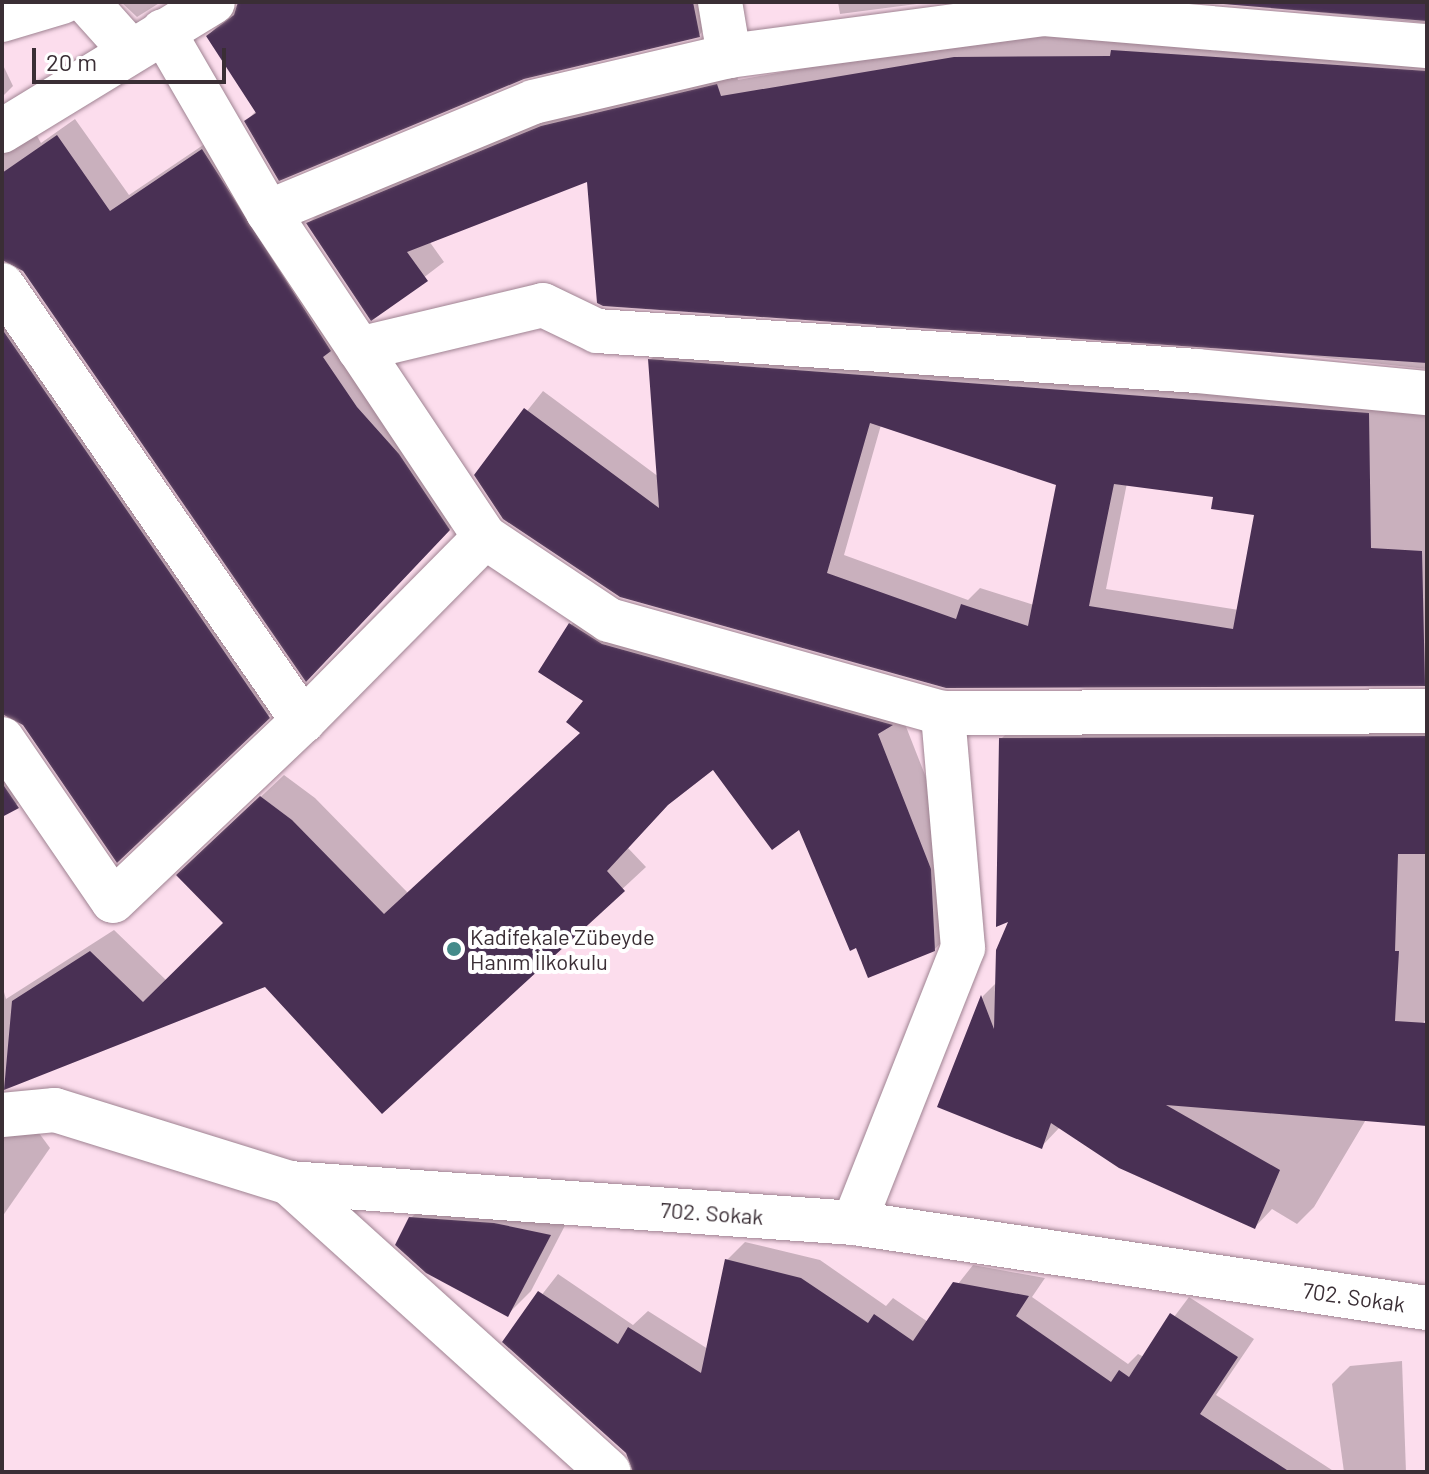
<!DOCTYPE html>
<html>
<head>
<meta charset="utf-8">
<style>
	body { margin:0 }
	#map { position:relative; width:1429px; height:1474px; overflow:hidden; background:#fcdded; font-family:Barlow,sans-serif }
	div>[style] { position:absolute }
	[style*='--x'] { left:calc(var(--x)*1px); top:calc(var(--y)*1px); width:calc(var(--w)*1px); rotate:calc(var(--a)*1deg) }
	.shadow>* { inset:0; background:#0003 }
	.building>* { inset:0; background:#493054 }
	.roads { filter:drop-shadow(0 0 2px #9f8392) drop-shadow(0 0 2px #9f8392) }
	.minor>* { height:44px; margin:-22px; padding:0 22px; transform-origin:22px; border-radius:22px; background:#fff }
	.dots>* { width:22px; height:22px; translate:-50% -50%; box-sizing:border-box; border:4px solid #fff; border-radius:50% }
	span { translate:-50% -50%; white-space:nowrap; text-align:center; line-height:1.15; -webkit-text-stroke:8px #fff; paint-order:stroke }
	.poi-label { font-size:22px; color:#3a2e35 }
	.left { translate:0 -50%; text-align:left }
	.street-label { font-size:22px; color:#3a2e35 }
	.frame { position:absolute; inset:0; border:4px solid #3a2e35; pointer-events:none }
	.scale { position:absolute; left:32px; top:48px; width:194px; height:36px; box-sizing:border-box; border:4px solid #3a2e35; border-top:0; padding-left:10px; font-size:24px; line-height:28px; white-space:nowrap; color:#3a2e35; -webkit-text-stroke:6px #fff; paint-order:stroke }
</style>
</head>
<body>
<div id="map">
	<div class="shadow">
		<div style="clip-path:polygon(121px 2px,161px 2px,137px 17px)"></div>
		<div style="clip-path:polygon(240px 2px,713px 2px,717px 18px,699px 35px,246px 121px,257px 110px,208px 36px)"></div>
		<div style="clip-path:polygon(838px 2px,932px 2px,840px 14px)"></div>
		<div style="clip-path:polygon(1206px 2px,1427px 2px,1427px 23px)"></div>
		<div style="clip-path:polygon(1063px 22px,1427px 53px,1427px 369px,1200px 344px,589px 179px,429px 241px,444px 262px,371px 318px,308px 224px,326px 206px,560px 109px,735px 68px,738px 80px)"></div>
		<div style="clip-path:polygon(2px 63px,13px 86px,2px 97px)"></div>
		<div style="clip-path:polygon(75px 119px,129px 195px,221px 133px,467px 511px,324px 662px,24px 269px,2px 259px,2px 129px,36px 134px,41px 143px)"></div>
		<div style="clip-path:polygon(2px 286px,286px 699px,117px 860px,2px 695px)"></div>
		<div style="clip-path:polygon(evenodd,668px 343px,1427px 399px,1427px 684px,947px 686px,476px 475px,543px 391px,659px 477px,650px 360px,668px 343px,881px 425px,1058px 484px,1034px 605px,980px 588px,968px 600px,844px 555px,881px 425px,668px 343px,1127px 483px,1215px 496px,1256px 513px,1239px 610px,1106px 589px,1127px 483px)"></div>
		<div style="clip-path:polygon(593px 602px,901px 714px,953px 846px,956px 927px,934px 950px,800px 827px,714px 767px,673px 799px,628px 848px,646px 867px,383px 1111px,265px 984px,2px 1090px,2px 985px,6px 999px,114px 930px,167px 981px,226px 923px,201px 853px,284px 775px,315px 798px,408px 893px,582px 732px,586px 701px,571px 625px)"></div>
		<div style="clip-path:polygon(1427px 719px,1427px 1017px,1314px 1207px,1297px 1224px,1272px 1209px,1255px 1227px,1060px 1127px,1041px 1147px,939px 1106px,983px 996px,997px 982px,1012px 919px,1001px 739px,1019px 721px)"></div>
		<div style="clip-path:polygon(2px 756px,29px 795px,2px 815px)"></div>
		<div style="clip-path:polygon(2px 1097px,28px 1118px,50px 1148px,2px 1217px)"></div>
		<div style="clip-path:polygon(434px 1195px,572px 1212px,531px 1291px,508px 1314px,411px 1218px)"></div>
		<div style="clip-path:polygon(745px 1242px,820px 1260px,886px 1306px,893px 1298px,928px 1322px,973px 1265px,1045px 1278px,1032px 1297px,1128px 1364px,1138px 1354px,1144px 1357px,1189px 1297px,1254px 1339px,1216px 1395px,1335px 1472px,635px 1472px,627px 1452px,505px 1342px,558px 1274px,633px 1325px,648px 1311px,708px 1349px,727px 1260px)"></div>
		<div style="clip-path:polygon(1402px 1361px,1406px 1472px,1344px 1472px,1332px 1384px,1350px 1366px)"></div>
	</div>
	<div class="building">
		<div style="clip-path:polygon(238px 2px,693px 2px,700px 37px,524px 79px,279px 181px,244px 121px,256px 113px,206px 36px,234px 15px)"></div>
		<div style="clip-path:polygon(1223px 2px,1427px 2px,1427px 21px,1223px 4px)"></div>
		<div style="clip-path:polygon(1111px 50px,1427px 71px,1427px 363px,603px 306px,597px 303px,587px 182px,407px 252px,428px 281px,371px 321px,306px 223px,541px 126px,717px 84px,721px 96px,954px 57px,1110px 56px)"></div>
		<div style="clip-path:polygon(57px 135px,110px 211px,202px 149px,331px 351px,323px 357px,357px 407px,399px 454px,450px 530px,306px 682px,23px 271px,2px 260px,2px 173px)"></div>
		<div style="clip-path:polygon(2px 329px,270px 718px,117px 863px,23px 725px,2px 714px)"></div>
		<div style="clip-path:polygon(evenodd,648px 359px,1369px 413px,1371px 548px,1422px 551px,1425px 686px,946px 688px,620px 597px,503px 519px,474px 475px,524px 408px,659px 508px,648px 359px,870px 423px,1056px 485px,1028px 626px,961px 604px,956px 619px,827px 573px,870px 423px,648px 359px,1114px 484px,1213px 497px,1211px 509px,1254px 515px,1233px 629px,1089px 606px,1114px 484px)"></div>
		<div style="clip-path:polygon(569px 623px,602px 644px,893px 725px,878px 734px,931px 869px,935px 951px,868px 978px,856px 948px,850px 951px,799px 830px,772px 850px,713px 770px,668px 805px,607px 871px,625px 891px,382px 1114px,265px 987px,4px 1090px,12px 1001px,90px 951px,143px 1002px,223px 923px,176px 875px,260px 796px,292px 820px,384px 914px,580px 733px,566px 722px,583px 701px,538px 672px)"></div>
		<div style="clip-path:polygon(1426px 736px,1427px 854px,1398px 854px,1395px 951px,1399px 951px,1395px 1021px,1427px 1023px,1427px 1126px,1166px 1105px,1280px 1170px,1255px 1229px,1119px 1168px,1051px 1123px,1042px 1149px,937px 1107px,981px 995px,994px 1029px,996px 950px,1008px 922px,996px 927px,999px 738px)"></div>
		<div style="clip-path:polygon(2px 783px,19px 808px,2px 817px)"></div>
		<div style="clip-path:polygon(409px 1217px,494px 1223px,551px 1235px,508px 1317px,426px 1273px,395px 1245px)"></div>
		<div style="clip-path:polygon(725px 1259px,801px 1278px,868px 1323px,874px 1314px,913px 1341px,953px 1282px,1029px 1296px,1016px 1316px,1111px 1382px,1119px 1370px,1129px 1377px,1170px 1313px,1238px 1357px,1200px 1414px,1290px 1472px,633px 1472px,626px 1453px,502px 1342px,538px 1291px,618px 1344px,628px 1327px,701px 1373px)"></div>
	</div>
	<div class="roads">
		<div class="minor">
			<div style="--x:87;--y:2;--w:66;--a:48.1"></div>
			<div style="--x:720;--y:2;--w:55;--a:80.5"></div>
			<div style="--x:2;--y:20;--w:63;--a:-16.7"></div>
			<div style="--x:163;--y:31;--w:209;--a:59.9"></div>
			<div style="--x:268;--y:212;--w:391;--a:56.3"></div>
			<div style="--x:485;--y:537;--w:149;--a:33.8"></div>
			<div style="--x:609;--y:620;--w:347;--a:15.6"></div>
			<div style="--x:943;--y:713;--w:484;--a:-0.2"></div>
			<div style="--x:2;--y:131;--w:247;--a:-31.4"></div>
			<div style="--x:268;--y:212;--w:287;--a:-22.5"></div>
			<div style="--x:533;--y:102;--w:201;--a:-13.2"></div>
			<div style="--x:729;--y:56;--w:318;--a:-7.6"></div>
			<div style="--x:1044;--y:14;--w:384;--a:4.8"></div>
			<div style="--x:2;--y:285;--w:530;--a:55.38"></div>
			<div style="--x:359;--y:349;--w:189;--a:-13.4"></div>
			<div style="--x:543;--y:305;--w:60;--a:25.7"></div>
			<div style="--x:597;--y:331;--w:601;--a:3.81"></div>
			<div style="--x:1197;--y:371;--w:231;--a:5.5"></div>
			<div style="--x:2;--y:739;--w:196;--a:55.6"></div>
			<div style="--x:113;--y:901;--w:262;--a:-43.5"></div>
			<div style="--x:303;--y:721;--w:259;--a:-45.3"></div>
			<div style="--x:2;--y:1115;--w:53;--a:-5.4"></div>
			<div style="--x:55;--y:1110;--w:245;--a:17.3"></div>
			<div style="--x:289;--y:1183;--w:566;--a:4.05"></div>
			<div style="--x:854;--y:1223;--w:579;--a:8.44"></div>
			<div style="--x:289;--y:1183;--w:431;--a:42.1"></div>
			<div style="--x:854;--y:1223;--w:296;--a:-68.4"></div>
			<div style="--x:963;--y:948;--w:236;--a:-94.9"></div>
		</div>
	</div>
	<div class="dots">
		<div style="left:454px;top:949px;background:#448b8a"></div>
	</div>
	<div class="poi-label">
		<span class="left" style="left:470px;top:949px">Kadifekale Zübeyde<br>Hanım İlkokulu</span>
	</div>
	<div class="street-label">
		<span style="left:712px;top:1213px;rotate:4deg">702. Sokak</span>
		<span style="left:1354px;top:1297px;rotate:8deg">702. Sokak</span>
	</div>
	<div class="frame"></div>
	<div class="scale">20 m</div>
</div>
</body>
</html>
